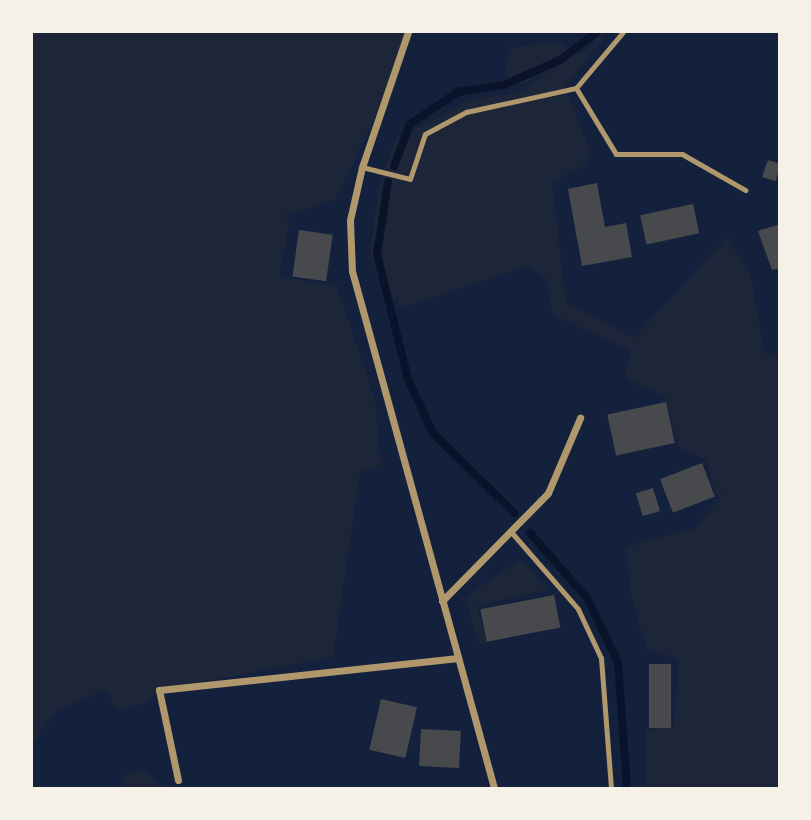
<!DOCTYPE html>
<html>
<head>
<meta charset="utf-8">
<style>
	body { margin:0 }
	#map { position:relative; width:811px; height:820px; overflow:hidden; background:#14213d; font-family:Karla,sans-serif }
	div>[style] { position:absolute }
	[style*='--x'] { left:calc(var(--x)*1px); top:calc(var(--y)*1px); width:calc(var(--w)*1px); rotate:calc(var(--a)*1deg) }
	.green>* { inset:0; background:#1d2539 }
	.stream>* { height:8px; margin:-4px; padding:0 4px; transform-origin:4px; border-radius:4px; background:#0b132b }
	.building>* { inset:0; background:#48494c; transform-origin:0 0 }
	.service>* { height:5px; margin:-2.5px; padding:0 2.5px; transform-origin:2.5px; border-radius:2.5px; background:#b1986c }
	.minor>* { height:7px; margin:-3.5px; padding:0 3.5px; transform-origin:3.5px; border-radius:3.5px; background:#b1986c }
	span { translate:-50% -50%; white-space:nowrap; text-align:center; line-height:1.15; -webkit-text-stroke:5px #f6f1e7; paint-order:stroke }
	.frame { position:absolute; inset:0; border:33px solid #f6f1e7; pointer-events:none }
</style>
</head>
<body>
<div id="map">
	<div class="green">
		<div style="clip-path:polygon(32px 32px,408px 32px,388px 90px,335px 200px,283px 216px,290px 221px,279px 276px,337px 287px,375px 400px,381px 465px,360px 472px,333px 657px,160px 690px,148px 702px,116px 710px,106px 689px,56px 711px,32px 744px)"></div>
		<div style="clip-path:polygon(598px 32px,608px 32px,565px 86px,590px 151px,585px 165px,552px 182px,566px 303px,634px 338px,727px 237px,750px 273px,765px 354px,779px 355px,779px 788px,646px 788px,646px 730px,674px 726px,679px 659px,647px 650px,631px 594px,626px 547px,696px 528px,726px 491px,717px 499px,706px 460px,678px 447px,665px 396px,625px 378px,630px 350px,553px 315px,546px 278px,528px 266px,400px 308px,398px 298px,388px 303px,370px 255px,380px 181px,396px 140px,472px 99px,518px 93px,556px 67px,517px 86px,506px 75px,509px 48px,560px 41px,576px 55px,595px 43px)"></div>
		<div style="clip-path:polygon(521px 559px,548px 590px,477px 606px,487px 642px,479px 644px,465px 598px)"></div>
		<div style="clip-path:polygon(143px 770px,165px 788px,118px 788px,127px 774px)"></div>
	</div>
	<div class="stream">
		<div style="--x:394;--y:166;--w:45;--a:-69.1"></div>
		<div style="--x:410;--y:124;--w:58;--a:-33.7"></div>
		<div style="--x:458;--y:92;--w:47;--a:-8.7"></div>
		<div style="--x:504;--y:85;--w:61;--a:-24.1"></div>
		<div style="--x:560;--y:60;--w:46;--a:-37.1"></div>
		<div style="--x:388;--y:182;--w:73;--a:98.7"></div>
		<div style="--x:377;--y:254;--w:129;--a:76.1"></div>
		<div style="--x:408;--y:379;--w:60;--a:65.2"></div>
		<div style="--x:433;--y:433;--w:114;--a:44.6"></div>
		<div style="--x:530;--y:533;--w:86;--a:48.8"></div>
		<div style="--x:587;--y:598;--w:71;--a:64.2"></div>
		<div style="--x:618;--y:662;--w:126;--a:85.9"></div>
	</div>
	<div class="building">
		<div style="clip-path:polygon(768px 160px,780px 164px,776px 181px,762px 177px)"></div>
		<div style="clip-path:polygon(597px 183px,605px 227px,626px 223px,632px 257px,582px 266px,568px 189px)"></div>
		<div style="left:693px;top:204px;width:30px;height:54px;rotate:78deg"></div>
		<div style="clip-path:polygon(780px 224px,780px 268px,772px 270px,758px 231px)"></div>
		<div style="left:299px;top:230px;width:34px;height:47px;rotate:8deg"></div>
		<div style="left:666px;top:402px;width:42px;height:60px;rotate:78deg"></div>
		<div style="left:702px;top:463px;width:36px;height:45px;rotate:69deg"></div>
		<div style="left:653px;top:488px;width:24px;height:18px;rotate:73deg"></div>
		<div style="left:554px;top:595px;width:33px;height:75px;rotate:79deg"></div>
		<div style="left:649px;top:664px;width:22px;height:64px"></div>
		<div style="left:381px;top:699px;width:37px;height:52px;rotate:13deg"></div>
		<div style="left:421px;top:729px;width:40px;height:37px;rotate:3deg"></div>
	</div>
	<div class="service">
		<div style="--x:576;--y:88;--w:77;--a:58.8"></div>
		<div style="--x:616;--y:154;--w:66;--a:0"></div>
		<div style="--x:682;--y:154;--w:73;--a:29.7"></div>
		<div style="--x:362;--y:167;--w:49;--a:14"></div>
		<div style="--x:410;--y:179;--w:47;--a:-71.6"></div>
		<div style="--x:425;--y:134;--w:47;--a:-28.2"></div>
		<div style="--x:466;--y:112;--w:113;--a:-12.3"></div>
		<div style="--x:576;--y:88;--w:73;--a:-50"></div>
		<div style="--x:512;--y:533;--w:101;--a:49"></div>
		<div style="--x:578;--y:609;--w:54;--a:64.9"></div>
		<div style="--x:601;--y:658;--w:130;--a:85.6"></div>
	</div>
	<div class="minor">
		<div style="--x:408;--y:32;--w:143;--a:108.8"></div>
		<div style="--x:362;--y:167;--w:54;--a:102.8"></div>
		<div style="--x:350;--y:220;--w:51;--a:87.8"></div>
		<div style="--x:352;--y:271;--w:536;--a:74.64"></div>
		<div style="--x:442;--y:601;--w:151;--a:-45.5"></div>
		<div style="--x:548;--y:493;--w:82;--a:-66.9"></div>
		<div style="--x:178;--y:780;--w:92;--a:-101.9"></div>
		<div style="--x:159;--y:690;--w:301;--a:-6.1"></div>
	</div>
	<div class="frame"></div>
</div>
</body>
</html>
